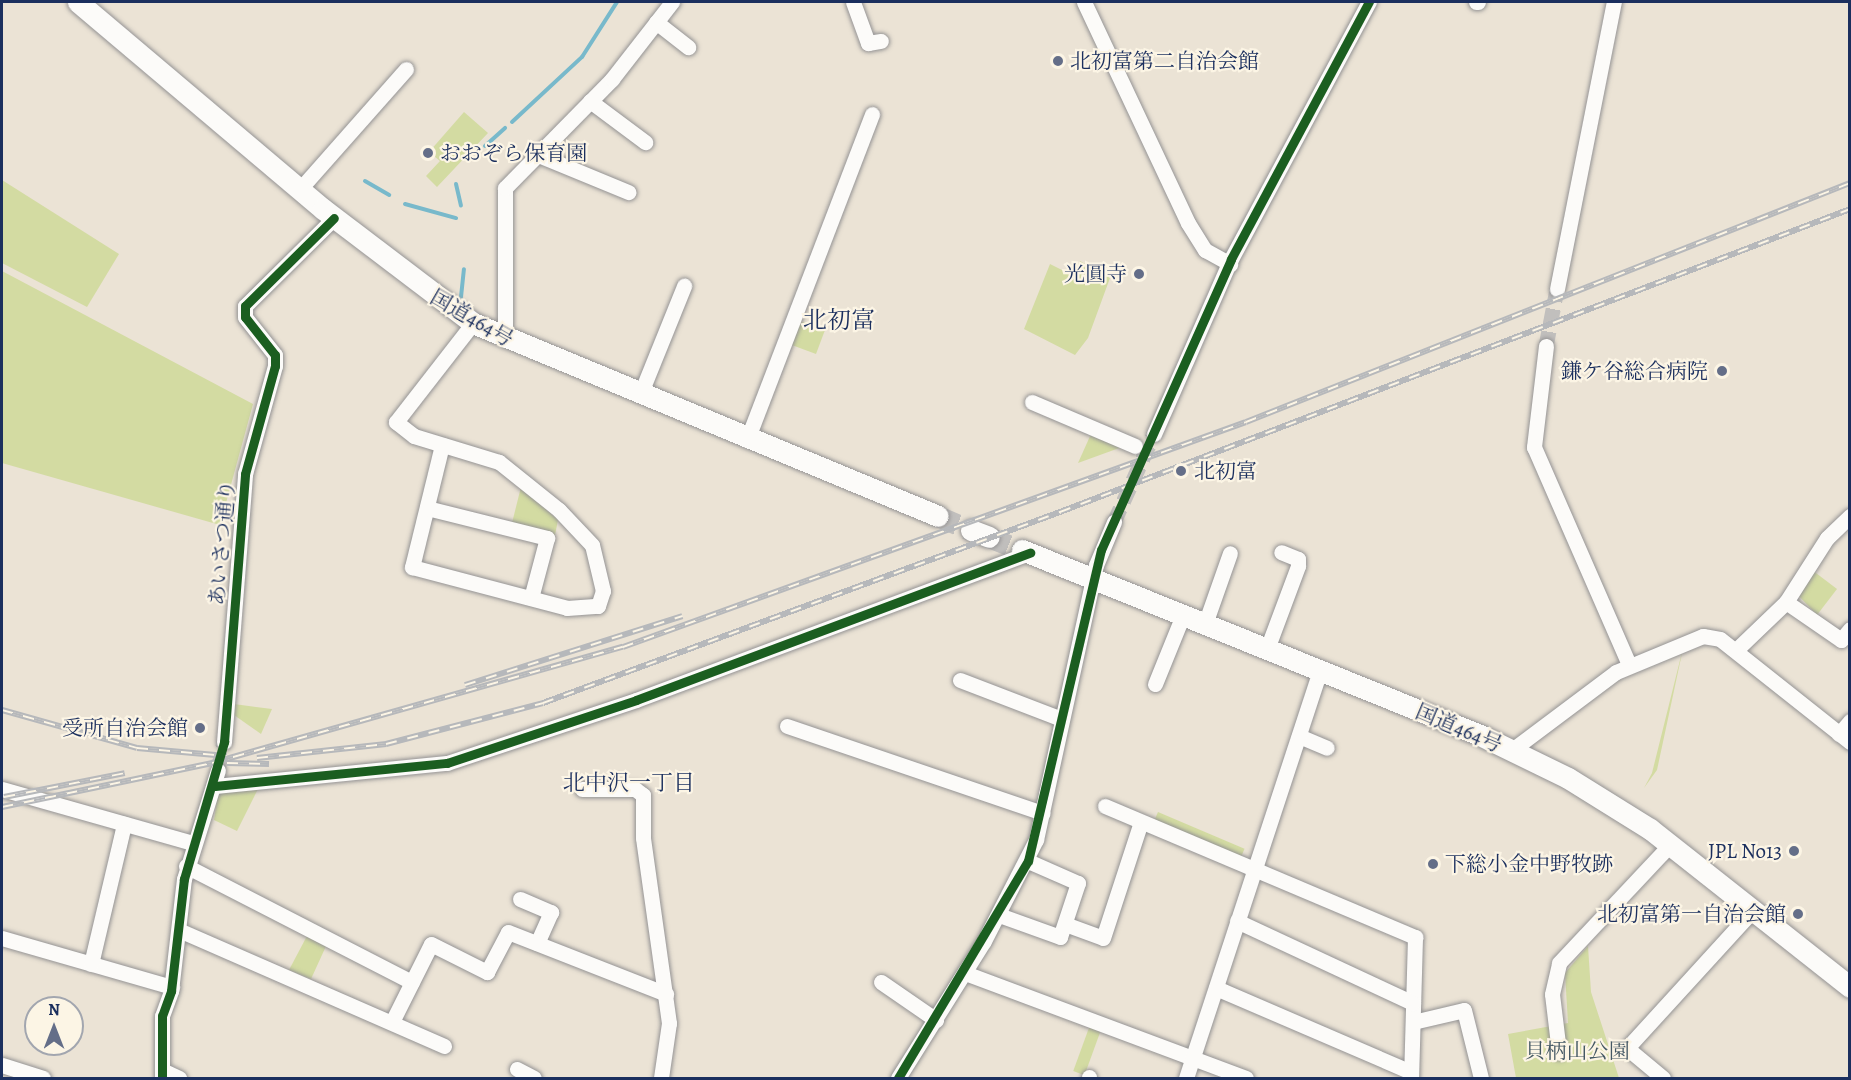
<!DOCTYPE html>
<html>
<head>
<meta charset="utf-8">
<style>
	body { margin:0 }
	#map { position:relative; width:1851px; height:1080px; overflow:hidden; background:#ebe3d5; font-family:Alegreya,"Noto Serif JP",serif }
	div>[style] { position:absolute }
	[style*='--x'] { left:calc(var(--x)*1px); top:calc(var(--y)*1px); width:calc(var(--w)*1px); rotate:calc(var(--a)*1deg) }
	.green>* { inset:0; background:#d3dba2; transform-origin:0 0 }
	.stream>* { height:4px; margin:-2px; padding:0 2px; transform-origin:2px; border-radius:2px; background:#78b9cb }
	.minor-tunnel>* { height:15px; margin-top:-7.5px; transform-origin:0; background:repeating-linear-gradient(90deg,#c1bfbd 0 15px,transparent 0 23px) }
	.highway-tunnel>* { height:21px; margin-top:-10.5px; transform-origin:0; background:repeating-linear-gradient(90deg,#c1bfbd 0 21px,transparent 0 31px) }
	.roads { filter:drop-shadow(0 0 2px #949394) drop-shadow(0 0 2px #949394) }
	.minor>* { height:15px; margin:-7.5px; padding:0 7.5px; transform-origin:7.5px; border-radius:7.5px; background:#fcfbf9 }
	.highway>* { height:21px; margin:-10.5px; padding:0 10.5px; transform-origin:10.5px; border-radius:10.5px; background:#fcfbf9 }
	.rail>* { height:6px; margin-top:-3px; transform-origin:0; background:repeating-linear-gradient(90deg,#fcf5e5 0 11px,#b6b8bb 0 22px); box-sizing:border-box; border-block:2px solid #b6b8bb }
	.cycleway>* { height:9px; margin:-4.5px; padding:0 4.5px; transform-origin:4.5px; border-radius:4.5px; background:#1b5e20 }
	.dots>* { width:16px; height:16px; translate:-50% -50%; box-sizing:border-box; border:3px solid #fcf5e5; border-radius:50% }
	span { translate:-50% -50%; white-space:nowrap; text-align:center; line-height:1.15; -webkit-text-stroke:4.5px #fcf5e5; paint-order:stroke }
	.poi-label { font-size:21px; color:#1b2f5e }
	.left { translate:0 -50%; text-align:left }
	.right { translate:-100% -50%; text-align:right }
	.street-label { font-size:21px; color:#1b2f5e }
	.park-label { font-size:21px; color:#445864 }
	.neighbourhood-label { font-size:22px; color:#1b2f5e }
	.quarter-label { font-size:24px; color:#1b2f5e }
	.frame { position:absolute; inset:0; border:3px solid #1b2f5e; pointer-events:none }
	.north { position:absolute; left:24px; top:996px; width:60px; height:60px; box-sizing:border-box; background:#fcf5e5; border:2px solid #a2a6af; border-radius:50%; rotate:0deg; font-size:16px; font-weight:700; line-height:24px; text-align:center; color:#1b2f5e }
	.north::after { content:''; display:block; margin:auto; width:21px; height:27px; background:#646e88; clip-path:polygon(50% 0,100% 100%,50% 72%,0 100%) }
</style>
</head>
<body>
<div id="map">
	<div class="green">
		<div style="clip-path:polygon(464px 112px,488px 133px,437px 187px,426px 176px,440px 161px,429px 152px)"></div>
		<div style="clip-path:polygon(2px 180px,119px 254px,87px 307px,2px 263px)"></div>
		<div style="clip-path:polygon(1080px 261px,1110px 278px,1088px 338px,1075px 355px,1024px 329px,1050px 264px,1072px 275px)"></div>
		<div style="clip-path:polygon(2px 271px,253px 404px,220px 525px,2px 463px)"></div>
		<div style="clip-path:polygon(804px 322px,825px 330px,816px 354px,789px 344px,796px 324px)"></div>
		<div style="clip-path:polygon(1091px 434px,1122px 447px,1078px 463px)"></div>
		<div style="clip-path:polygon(521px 487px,558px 520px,555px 535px,512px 523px)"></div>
		<div style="clip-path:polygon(1812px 570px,1837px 589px,1817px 615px,1797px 594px)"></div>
		<div style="clip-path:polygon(1684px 644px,1657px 770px,1644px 788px,1652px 773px)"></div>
		<div style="clip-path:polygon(234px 704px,272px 709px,261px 734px,234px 715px)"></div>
		<div style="clip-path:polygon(258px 789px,237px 831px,214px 820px,218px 793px)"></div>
		<div style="left:1158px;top:812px;width:94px;height:9px;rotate:23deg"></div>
		<div style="clip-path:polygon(308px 934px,327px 944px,311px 979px,289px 970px)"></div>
		<div style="clip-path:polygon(1588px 946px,1591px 992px,1619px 1078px,1516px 1078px,1508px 1034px,1568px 1023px,1565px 973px)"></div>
		<div style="left:1090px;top:1025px;width:12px;height:49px;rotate:20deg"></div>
	</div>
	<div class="stream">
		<div style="--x:512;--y:122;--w:96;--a:-42.9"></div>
		<div style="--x:582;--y:57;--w:65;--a:-57.5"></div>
		<div style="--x:485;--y:146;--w:27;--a:-42"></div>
		<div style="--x:365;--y:181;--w:28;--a:30"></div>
		<div style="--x:456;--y:184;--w:22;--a:77"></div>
		<div style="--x:405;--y:204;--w:53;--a:15.4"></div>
		<div style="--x:461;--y:297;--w:28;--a:-84"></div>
	</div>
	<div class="minor-tunnel">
		<div style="--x:1546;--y:346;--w:58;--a:-79.1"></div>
		<div style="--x:1114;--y:522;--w:97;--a:-65.6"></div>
		<div style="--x:218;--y:770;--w:29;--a:-78"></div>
	</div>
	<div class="highway-tunnel">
		<div style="--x:938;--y:516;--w:36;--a:23"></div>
		<div style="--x:989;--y:537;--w:35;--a:22"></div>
	</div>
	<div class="roads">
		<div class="minor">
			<div style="--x:853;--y:2;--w:44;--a:69.9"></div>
			<div style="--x:868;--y:43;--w:13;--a:-9"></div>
			<div style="--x:1084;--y:2;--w:244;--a:64.8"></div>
			<div style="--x:1188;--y:223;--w:32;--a:58"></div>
			<div style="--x:1205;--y:250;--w:29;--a:29"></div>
			<div style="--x:1476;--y:2;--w:2;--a:0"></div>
			<div style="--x:656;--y:22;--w:41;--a:38"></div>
			<div style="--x:590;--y:101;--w:69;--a:36.7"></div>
			<div style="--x:536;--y:154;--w:100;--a:22.4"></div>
			<div style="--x:300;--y:189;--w:160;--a:-48.5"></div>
			<div style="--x:1557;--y:289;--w:293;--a:-78.8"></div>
			<div style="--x:505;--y:340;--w:152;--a:-90"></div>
			<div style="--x:505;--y:188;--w:153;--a:-45.5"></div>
			<div style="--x:612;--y:79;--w:98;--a:-52.1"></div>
			<div style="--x:1546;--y:346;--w:102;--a:96.8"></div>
			<div style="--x:1534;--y:447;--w:237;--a:66.4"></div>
			<div style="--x:640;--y:395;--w:118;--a:-68"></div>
			<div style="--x:1032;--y:402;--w:112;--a:23.1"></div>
			<div style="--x:1154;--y:434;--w:191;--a:-66.3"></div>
			<div style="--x:1231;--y:259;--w:292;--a:-61.8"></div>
			<div style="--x:747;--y:440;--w:349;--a:-69"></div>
			<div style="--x:442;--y:445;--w:126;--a:103.8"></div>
			<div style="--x:412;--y:567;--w:160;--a:14.8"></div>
			<div style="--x:567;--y:608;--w:31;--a:-4"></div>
			<div style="--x:598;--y:606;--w:16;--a:-72"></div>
			<div style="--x:603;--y:591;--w:47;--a:-103.4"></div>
			<div style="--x:592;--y:545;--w:48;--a:-133.3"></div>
			<div style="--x:559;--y:510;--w:77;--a:-141.3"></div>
			<div style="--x:499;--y:462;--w:89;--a:-163"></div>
			<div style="--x:414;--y:436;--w:23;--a:-142"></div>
			<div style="--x:396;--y:422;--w:125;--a:-52.1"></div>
			<div style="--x:427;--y:508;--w:124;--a:14"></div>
			<div style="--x:547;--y:538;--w:62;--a:104.9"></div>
			<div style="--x:1786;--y:602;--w:67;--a:34.6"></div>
			<div style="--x:1841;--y:640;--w:14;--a:-51"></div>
			<div style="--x:1205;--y:624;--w:75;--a:-70.6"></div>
			<div style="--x:1267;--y:649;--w:89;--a:-69.5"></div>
			<div style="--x:1298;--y:566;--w:7;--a:-90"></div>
			<div style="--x:1298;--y:559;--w:18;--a:-158"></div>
			<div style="--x:1736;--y:650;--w:69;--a:-43.8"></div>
			<div style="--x:1786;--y:602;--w:76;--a:-57.4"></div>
			<div style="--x:1827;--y:538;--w:32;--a:-44"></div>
			<div style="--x:960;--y:680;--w:106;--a:21"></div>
			<div style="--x:1155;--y:684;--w:74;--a:-67.9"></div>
			<div style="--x:787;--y:726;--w:270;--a:18.8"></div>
			<div style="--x:1839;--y:734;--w:17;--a:-50"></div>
			<div style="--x:1299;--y:736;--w:30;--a:23"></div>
			<div style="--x:224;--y:742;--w:269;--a:-85.5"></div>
			<div style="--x:245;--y:474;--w:112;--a:-74.5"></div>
			<div style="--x:275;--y:366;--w:11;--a:-90"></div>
			<div style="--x:275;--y:355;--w:48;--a:-128.3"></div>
			<div style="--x:245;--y:317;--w:11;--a:-90"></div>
			<div style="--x:245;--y:306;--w:125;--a:-44.7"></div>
			<div style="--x:1512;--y:750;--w:130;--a:-36.9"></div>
			<div style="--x:1616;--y:672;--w:94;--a:-22.5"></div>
			<div style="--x:1703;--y:636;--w:17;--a:10"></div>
			<div style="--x:1720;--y:639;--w:166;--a:38.4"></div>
			<div style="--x:215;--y:786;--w:233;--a:-5.7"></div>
			<div style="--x:447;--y:763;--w:199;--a:-18.4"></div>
			<div style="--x:636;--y:700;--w:421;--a:-20.5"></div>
			<div style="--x:2;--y:789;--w:198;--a:15.8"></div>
			<div style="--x:582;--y:789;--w:53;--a:0"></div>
			<div style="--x:635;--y:789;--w:10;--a:37"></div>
			<div style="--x:643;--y:795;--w:43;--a:90"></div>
			<div style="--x:643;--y:838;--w:187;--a:82"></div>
			<div style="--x:669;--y:1023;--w:56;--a:98.3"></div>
			<div style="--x:1105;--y:806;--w:337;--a:22.9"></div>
			<div style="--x:1415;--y:937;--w:141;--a:91.6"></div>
			<div style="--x:186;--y:866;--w:254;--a:27.2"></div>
			<div style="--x:520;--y:899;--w:34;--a:23"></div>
			<div style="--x:551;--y:912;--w:34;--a:114"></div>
			<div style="--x:999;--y:915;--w:65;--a:19.8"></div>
			<div style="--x:1060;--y:937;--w:57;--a:-71.6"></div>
			<div style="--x:1078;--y:883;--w:55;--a:-156.3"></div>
			<div style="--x:1237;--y:921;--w:194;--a:25"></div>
			<div style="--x:1065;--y:924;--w:40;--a:20.2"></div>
			<div style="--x:1103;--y:938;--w:122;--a:-71.9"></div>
			<div style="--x:181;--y:931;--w:287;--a:23.6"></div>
			<div style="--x:2;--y:938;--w:177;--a:16.1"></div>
			<div style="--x:91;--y:964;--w:144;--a:-76.7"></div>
			<div style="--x:965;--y:973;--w:300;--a:20.5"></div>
			<div style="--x:881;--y:982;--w:67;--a:34.6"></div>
			<div style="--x:1216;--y:988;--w:212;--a:23.3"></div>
			<div style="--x:392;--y:1022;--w:87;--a:-63.4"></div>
			<div style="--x:431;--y:944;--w:63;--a:26.6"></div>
			<div style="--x:487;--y:972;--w:45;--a:-62.3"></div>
			<div style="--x:508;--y:932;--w:170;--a:21.4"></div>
			<div style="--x:1413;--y:1022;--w:52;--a:-13.2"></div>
			<div style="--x:1464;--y:1010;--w:70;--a:76"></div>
			<div style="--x:1559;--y:1052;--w:58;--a:-96.9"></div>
			<div style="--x:1552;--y:994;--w:32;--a:-77"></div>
			<div style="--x:1559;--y:963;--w:162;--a:-46.8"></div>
			<div style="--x:2;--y:1065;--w:43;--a:17.6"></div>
			<div style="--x:517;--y:1069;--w:19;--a:28"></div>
			<div style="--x:162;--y:1070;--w:19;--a:25"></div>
			<div style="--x:162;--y:1078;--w:62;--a:-90"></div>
			<div style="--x:162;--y:1016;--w:27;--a:-70"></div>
			<div style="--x:171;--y:991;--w:113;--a:-83.4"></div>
			<div style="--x:184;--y:879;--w:114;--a:-72.7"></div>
			<div style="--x:898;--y:1078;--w:162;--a:-57.9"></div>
			<div style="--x:984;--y:941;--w:114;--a:-62.8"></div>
			<div style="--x:1036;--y:840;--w:281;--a:-77.7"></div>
			<div style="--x:1096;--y:565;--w:47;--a:-67.3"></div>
			<div style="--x:1089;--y:1078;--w:1;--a:-90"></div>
			<div style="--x:1186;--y:1078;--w:429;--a:-71.8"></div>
			<div style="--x:1663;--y:1078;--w:47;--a:-140.2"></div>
			<div style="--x:1627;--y:1048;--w:187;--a:-47.6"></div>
		</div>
		<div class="highway">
			<div style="--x:78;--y:2;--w:321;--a:40.2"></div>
			<div style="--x:323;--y:209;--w:188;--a:37.2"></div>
			<div style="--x:473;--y:323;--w:503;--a:22.54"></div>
			<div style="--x:971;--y:530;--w:19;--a:21"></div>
			<div style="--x:1022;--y:550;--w:498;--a:22"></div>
			<div style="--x:1484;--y:737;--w:93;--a:26"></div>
			<div style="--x:1568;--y:778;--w:97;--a:31.9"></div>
			<div style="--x:1650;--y:829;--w:255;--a:38.3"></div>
		</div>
	</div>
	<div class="rail">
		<div style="--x:465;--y:685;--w:228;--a:-17.6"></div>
		<div style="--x:2;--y:710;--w:140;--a:15.7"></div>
		<div style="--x:137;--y:748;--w:90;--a:5.1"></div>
		<div style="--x:257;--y:758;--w:130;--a:-6.2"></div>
		<div style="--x:386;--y:744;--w:162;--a:-14.6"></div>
		<div style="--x:543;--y:703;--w:551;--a:-20.28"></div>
		<div style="--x:1060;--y:512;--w:846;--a:-20.98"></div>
		<div style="--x:227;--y:763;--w:42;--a:1.4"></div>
		<div style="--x:4;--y:797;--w:123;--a:-11.2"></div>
		<div style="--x:2;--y:807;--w:215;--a:-11.8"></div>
		<div style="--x:212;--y:763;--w:427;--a:-15.8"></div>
		<div style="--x:623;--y:647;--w:662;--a:-19.86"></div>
		<div style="--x:1246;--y:422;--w:650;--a:-21.59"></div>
	</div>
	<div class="cycleway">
		<div style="--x:215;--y:786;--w:233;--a:-5.7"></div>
		<div style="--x:447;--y:763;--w:199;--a:-18.4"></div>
		<div style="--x:636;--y:700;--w:421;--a:-20.5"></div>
		<div style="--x:162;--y:1078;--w:62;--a:-90"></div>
		<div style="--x:162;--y:1016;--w:27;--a:-70"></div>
		<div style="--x:171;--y:991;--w:113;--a:-83.4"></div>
		<div style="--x:184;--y:879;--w:143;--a:-73.7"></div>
		<div style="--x:224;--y:742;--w:269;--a:-85.5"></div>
		<div style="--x:245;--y:474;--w:112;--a:-74.5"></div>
		<div style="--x:275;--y:366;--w:11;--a:-90"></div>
		<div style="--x:275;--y:355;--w:48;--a:-128.3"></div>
		<div style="--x:245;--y:317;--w:11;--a:-90"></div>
		<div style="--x:245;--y:306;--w:125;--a:-44.7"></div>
		<div style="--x:898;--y:1078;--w:253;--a:-59.1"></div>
		<div style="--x:1028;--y:861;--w:319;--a:-76.8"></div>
		<div style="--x:1101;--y:550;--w:319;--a:-65.9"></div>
		<div style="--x:1231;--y:259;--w:292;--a:-61.8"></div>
	</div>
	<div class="dots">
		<div style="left:1058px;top:61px;background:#646e88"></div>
		<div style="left:428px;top:153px;background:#646e88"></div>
		<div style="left:1139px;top:274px;background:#646e88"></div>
		<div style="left:1722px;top:371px;background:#646e88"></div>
		<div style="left:1181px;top:471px;background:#646e88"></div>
		<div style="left:200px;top:728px;background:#646e88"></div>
		<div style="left:1794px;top:851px;background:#646e88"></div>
		<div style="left:1433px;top:864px;background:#646e88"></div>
		<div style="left:1798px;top:914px;background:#646e88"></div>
	</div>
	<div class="poi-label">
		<span class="left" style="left:1070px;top:61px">北初富第二自治会館</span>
		<span class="left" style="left:440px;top:153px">おおぞら保育園</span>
		<span class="right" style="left:1127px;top:274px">光圓寺</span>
		<span class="right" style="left:1708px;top:371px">鎌ケ谷総合病院</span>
		<span class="left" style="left:1194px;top:471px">北初富</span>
		<span class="right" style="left:188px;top:728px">受所自治会館</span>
		<span class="right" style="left:1782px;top:851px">JPL No13</span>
		<span class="left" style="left:1445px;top:864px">下総小金中野牧跡</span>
		<span class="right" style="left:1786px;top:914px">北初富第一自治会館</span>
	</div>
	<div class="street-label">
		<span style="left:472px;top:318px;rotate:30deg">国道464号</span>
		<span style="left:222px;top:543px;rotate:-85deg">あいさつ通り</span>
		<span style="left:1459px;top:728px;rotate:23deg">国道464号</span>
	</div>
	<div class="park-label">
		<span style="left:1577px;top:1051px">貝柄山公園</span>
	</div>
	<div class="neighbourhood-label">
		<span style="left:629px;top:784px">北中沢一丁目</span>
	</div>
	<div class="quarter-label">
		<span style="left:839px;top:321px">北初富</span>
	</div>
	<div class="frame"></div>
	<div class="north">N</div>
</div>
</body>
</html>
